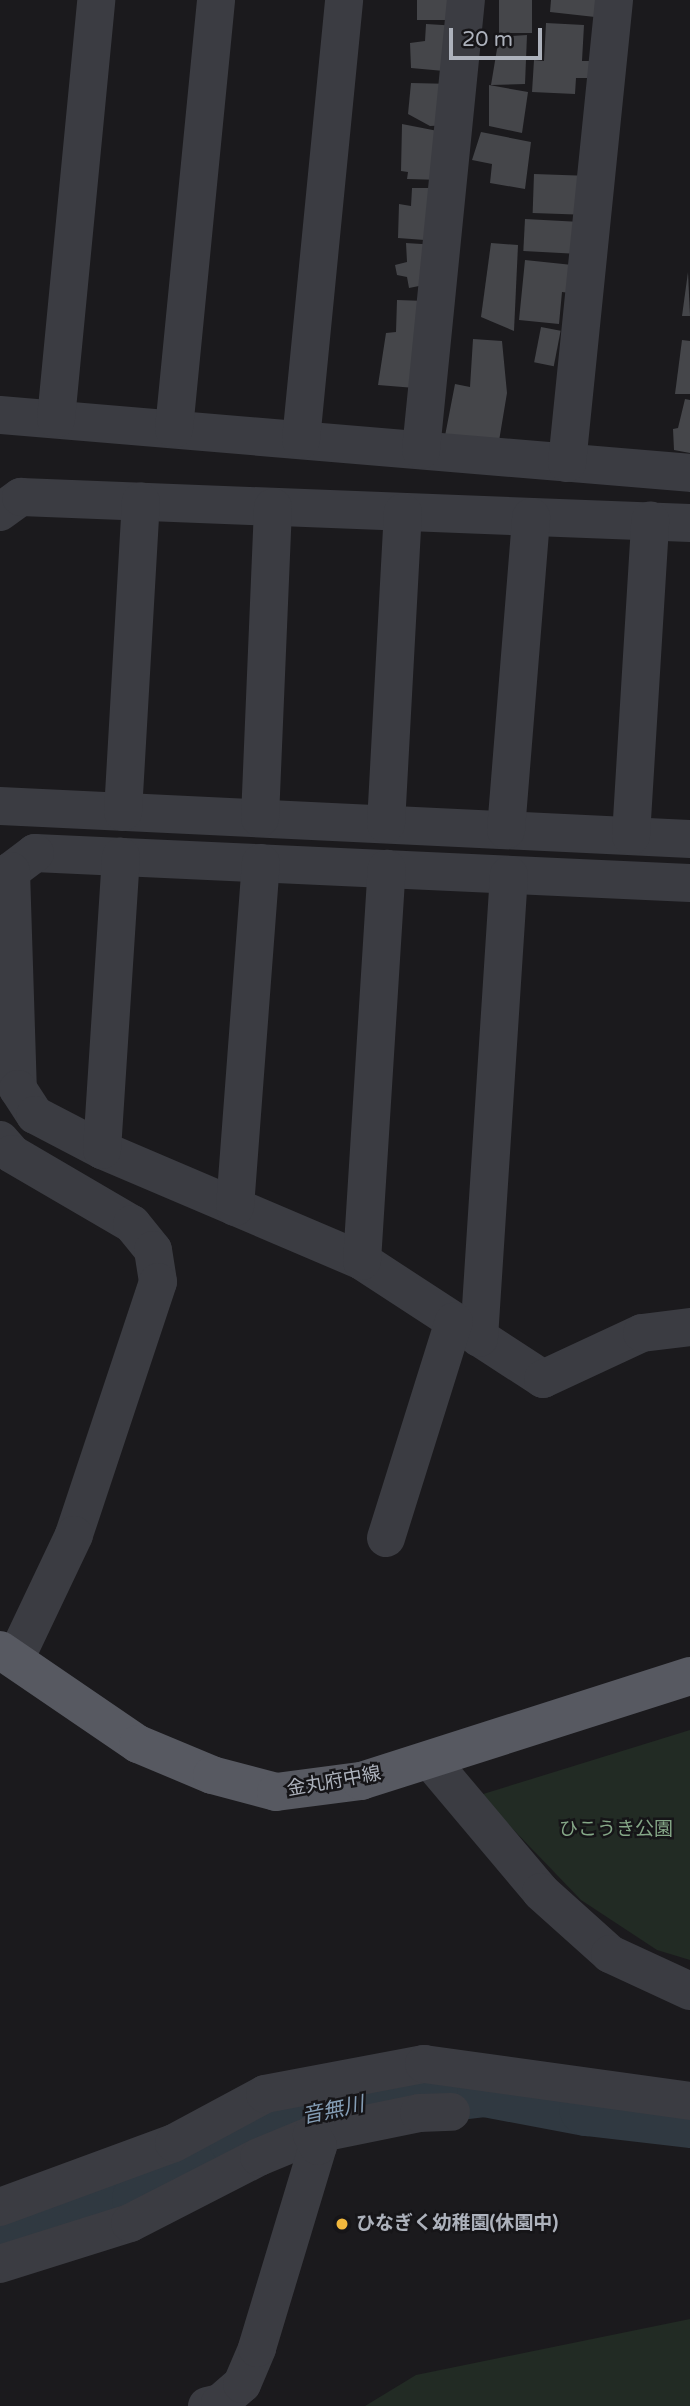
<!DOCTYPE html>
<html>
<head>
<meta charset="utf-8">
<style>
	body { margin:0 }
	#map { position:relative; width:690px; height:2406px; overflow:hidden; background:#1b1a1d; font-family:"Varela Round","Noto Sans JP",sans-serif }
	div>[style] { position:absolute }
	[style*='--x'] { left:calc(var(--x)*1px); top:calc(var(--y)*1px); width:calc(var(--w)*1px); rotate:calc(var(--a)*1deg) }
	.green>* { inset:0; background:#222b24 }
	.river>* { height:56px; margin:-28px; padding:0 28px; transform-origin:28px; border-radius:28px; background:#303941 }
	.building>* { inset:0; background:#45464a; transform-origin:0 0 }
	.minor>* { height:38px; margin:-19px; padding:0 19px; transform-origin:19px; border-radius:19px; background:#3b3c42 }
	.major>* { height:38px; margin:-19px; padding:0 19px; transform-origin:19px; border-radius:19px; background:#575961 }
	.dots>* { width:19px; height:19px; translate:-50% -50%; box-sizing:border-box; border:4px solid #161518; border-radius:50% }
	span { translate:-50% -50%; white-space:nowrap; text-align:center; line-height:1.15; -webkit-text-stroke:5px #161518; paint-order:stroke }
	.street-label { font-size:19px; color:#adb2bc }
	.park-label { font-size:19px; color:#85a787 }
	.poi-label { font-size:19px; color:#adb2bc; font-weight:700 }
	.left { translate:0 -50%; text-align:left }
	.water-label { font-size:21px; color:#859eb6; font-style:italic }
	.scale { position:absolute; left:449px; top:28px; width:93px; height:32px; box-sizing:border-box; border:4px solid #adb2bc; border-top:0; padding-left:9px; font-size:21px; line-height:24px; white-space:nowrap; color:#adb2bc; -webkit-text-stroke:5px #161518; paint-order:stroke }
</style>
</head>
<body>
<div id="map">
	<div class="green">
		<div style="clip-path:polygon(690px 1730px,690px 1960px,657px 1950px,581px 1900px,480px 1795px)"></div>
		<div style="clip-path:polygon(690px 2319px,690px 2406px,365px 2406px,416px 2375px)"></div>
	</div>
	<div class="river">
		<div style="--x:0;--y:2246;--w:148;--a:-18.6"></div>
		<div style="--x:140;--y:2199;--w:114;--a:-32.4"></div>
		<div style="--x:236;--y:2138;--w:101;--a:-17.9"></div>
		<div style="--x:332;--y:2107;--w:154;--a:-6.7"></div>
		<div style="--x:485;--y:2089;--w:104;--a:10.6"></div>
		<div style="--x:587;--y:2108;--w:104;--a:6.6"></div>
	</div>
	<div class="building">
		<div style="left:417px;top:0;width:43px;height:20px"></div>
		<div style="left:499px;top:0;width:33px;height:33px"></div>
		<div style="clip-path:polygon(551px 0,597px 0,595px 17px,550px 12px)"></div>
		<div style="clip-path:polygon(546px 23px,584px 25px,582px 61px,590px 61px,588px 78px,576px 78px,575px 94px,532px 92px,534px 60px,544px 61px)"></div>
		<div style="clip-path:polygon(426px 24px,459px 26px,455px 72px,411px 68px,410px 43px,425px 41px)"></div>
		<div style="clip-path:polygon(527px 35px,525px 84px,491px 85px,499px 37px)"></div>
		<div style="clip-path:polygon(411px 83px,454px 84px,450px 125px,430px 126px,408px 114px)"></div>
		<div style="clip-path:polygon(489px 85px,528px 92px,522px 133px,489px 126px)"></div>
		<div style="clip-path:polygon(402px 124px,448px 133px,442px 180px,407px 179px,408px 172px,401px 171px)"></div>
		<div style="clip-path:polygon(481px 132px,531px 142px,525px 189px,490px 183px,492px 164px,472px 160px)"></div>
		<div style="left:534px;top:174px;width:50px;height:39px;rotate:2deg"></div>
		<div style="clip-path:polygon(412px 188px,437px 188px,438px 241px,398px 238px,399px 204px,411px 206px)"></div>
		<div style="left:525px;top:219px;width:56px;height:32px;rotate:3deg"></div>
		<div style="clip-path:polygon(406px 243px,437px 245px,434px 283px,409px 288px,407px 277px,397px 275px,395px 265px,407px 262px)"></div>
		<div style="clip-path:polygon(491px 243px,518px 245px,514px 331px,481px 317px)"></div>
		<div style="clip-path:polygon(525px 260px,582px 266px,579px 294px,562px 292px,559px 324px,519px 320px)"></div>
		<div style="clip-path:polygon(688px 272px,690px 316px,682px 316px)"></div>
		<div style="clip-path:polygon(397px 300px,426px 301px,415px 388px,378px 385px,386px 333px,396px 332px)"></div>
		<div style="left:541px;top:327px;width:20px;height:36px;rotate:11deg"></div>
		<div style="clip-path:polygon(473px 339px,502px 341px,507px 393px,498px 447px,444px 441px,455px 384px,470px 387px)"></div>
		<div style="clip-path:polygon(682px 340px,690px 341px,690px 394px,675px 394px)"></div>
		<div style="clip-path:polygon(685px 399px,690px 400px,690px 453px,674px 450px,673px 429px,678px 428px)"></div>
	</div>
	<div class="minor">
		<div style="--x:0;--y:415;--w:692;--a:4.8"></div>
		<div style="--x:56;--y:419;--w:421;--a:-84.5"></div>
		<div style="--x:174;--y:429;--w:431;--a:-84.4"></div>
		<div style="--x:301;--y:440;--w:442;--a:-84.4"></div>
		<div style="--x:421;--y:450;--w:452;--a:-84.3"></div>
		<div style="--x:567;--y:463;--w:465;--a:-84.2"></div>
		<div style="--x:0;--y:512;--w:26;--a:-36"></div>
		<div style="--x:21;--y:497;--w:670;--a:2.23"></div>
		<div style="--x:0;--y:806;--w:691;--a:2.74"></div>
		<div style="--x:123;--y:812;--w:311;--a:-86.7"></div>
		<div style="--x:260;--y:818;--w:311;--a:-87.6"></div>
		<div style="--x:386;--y:824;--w:312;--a:-86.9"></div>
		<div style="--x:506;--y:830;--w:314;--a:-85.4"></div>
		<div style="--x:631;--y:836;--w:316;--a:-86.5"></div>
		<div style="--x:690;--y:883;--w:656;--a:-177.38"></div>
		<div style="--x:35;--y:853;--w:30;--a:143"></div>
		<div style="--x:11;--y:871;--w:218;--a:88.2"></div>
		<div style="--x:18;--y:1089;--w:31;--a:57"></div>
		<div style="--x:35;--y:1115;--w:76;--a:27.6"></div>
		<div style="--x:102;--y:1150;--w:283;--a:23.1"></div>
		<div style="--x:362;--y:1261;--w:216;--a:33.1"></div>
		<div style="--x:543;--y:1379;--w:109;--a:-24.9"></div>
		<div style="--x:642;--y:1333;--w:48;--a:-7.1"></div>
		<div style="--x:0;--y:1140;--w:18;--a:49"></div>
		<div style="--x:12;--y:1154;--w:139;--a:30.3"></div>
		<div style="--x:132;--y:1224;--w:33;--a:51"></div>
		<div style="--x:153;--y:1250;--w:32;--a:81"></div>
		<div style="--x:158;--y:1282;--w:267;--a:108.4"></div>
		<div style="--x:74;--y:1535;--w:137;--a:115.4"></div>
		<div style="--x:102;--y:1150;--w:294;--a:-86.3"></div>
		<div style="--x:235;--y:1207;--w:345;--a:-85.7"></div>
		<div style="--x:362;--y:1261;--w:393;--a:-86.4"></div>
		<div style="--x:479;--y:1338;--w:464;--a:-86.3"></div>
		<div style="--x:386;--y:1538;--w:227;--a:-72.6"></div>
		<div style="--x:430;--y:1760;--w:172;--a:49.9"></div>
		<div style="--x:541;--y:1892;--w:93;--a:41.9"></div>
		<div style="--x:610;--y:1954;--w:88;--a:24.8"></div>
		<div style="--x:0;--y:2207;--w:185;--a:-20.2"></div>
		<div style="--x:174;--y:2143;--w:103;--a:-28.3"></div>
		<div style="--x:265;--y:2094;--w:162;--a:-10.7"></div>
		<div style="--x:424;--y:2064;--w:269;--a:7.9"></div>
		<div style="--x:0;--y:2264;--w:136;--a:-17.5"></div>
		<div style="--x:130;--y:2223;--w:145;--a:-27.1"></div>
		<div style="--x:259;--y:2157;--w:57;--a:-22.5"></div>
		<div style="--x:312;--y:2135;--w:109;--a:-11.6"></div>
		<div style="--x:419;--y:2113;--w:32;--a:-2"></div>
		<div style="--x:207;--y:2406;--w:13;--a:-13"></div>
		<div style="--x:220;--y:2403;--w:29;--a:-41"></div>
		<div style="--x:242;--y:2384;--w:39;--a:-67"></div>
		<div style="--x:257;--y:2348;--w:211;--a:-73.2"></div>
		<div style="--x:318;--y:2146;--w:13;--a:-119"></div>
	</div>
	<div class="major">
		<div style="--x:0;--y:1650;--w:167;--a:34.3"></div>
		<div style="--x:138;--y:1744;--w:80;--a:22.7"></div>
		<div style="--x:212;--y:1775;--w:66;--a:14.9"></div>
		<div style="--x:276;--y:1792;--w:86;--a:-7.4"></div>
		<div style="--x:361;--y:1781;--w:345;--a:-17.7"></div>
	</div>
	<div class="dots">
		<div style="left:342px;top:2224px;background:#f2b83d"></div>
	</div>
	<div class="street-label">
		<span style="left:334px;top:1782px;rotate:-10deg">金丸府中線</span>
	</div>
	<div class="park-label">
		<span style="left:616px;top:1830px">ひこうき公園</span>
	</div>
	<div class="poi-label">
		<span class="left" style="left:356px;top:2224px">ひなぎく幼稚園(休園中)</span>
	</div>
	<div class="water-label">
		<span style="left:333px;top:2111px;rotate:-12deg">音無川</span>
	</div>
	<div class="scale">20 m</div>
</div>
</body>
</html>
